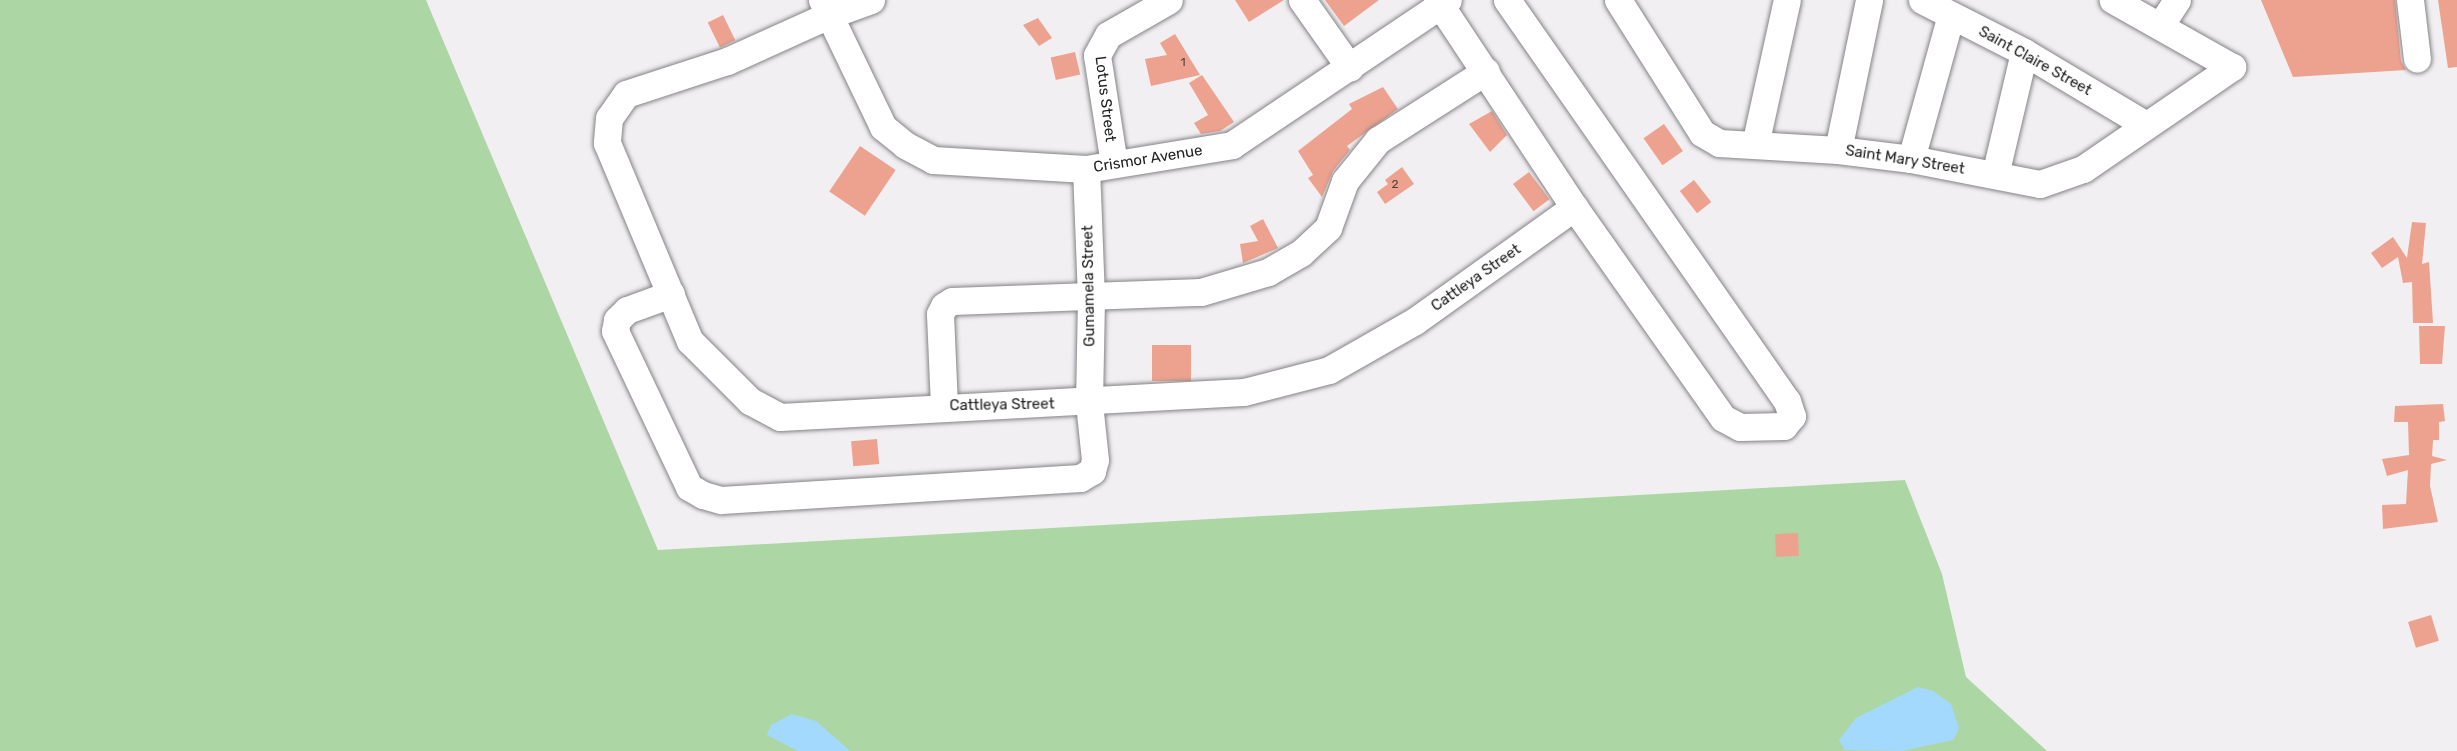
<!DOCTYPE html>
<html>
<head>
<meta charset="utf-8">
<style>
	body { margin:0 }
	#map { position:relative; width:2457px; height:751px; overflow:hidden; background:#f1eff2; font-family:Rubik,sans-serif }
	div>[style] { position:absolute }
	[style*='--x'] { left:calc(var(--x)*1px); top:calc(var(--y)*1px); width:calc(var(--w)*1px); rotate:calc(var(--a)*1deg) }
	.green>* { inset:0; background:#acd7a5 }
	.water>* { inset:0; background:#a4d9fe }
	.building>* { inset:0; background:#eda28f; transform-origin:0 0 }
	.roads { filter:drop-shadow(0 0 2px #858386) drop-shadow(0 0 2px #858386) }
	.minor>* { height:27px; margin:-13.5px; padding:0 13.5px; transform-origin:13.5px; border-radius:13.5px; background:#fff }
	span { translate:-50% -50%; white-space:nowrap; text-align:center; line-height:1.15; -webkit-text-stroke:6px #fff; paint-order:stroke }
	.number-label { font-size:12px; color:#54413d }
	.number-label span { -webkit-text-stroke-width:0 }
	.street-label { font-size:15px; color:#212122 }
</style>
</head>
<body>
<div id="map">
	<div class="green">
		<div style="clip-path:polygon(0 0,426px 0,658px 550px,1905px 480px,1942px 574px,1966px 677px,2047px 751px,0 751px)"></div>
	</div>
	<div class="water">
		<div style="clip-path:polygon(1918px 687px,1933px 691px,1951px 704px,1959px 728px,1953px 740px,1902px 751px,1845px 750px,1839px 740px,1856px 718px)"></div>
		<div style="clip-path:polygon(792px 714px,816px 721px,850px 751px,798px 751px,767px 735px,771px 725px)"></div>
	</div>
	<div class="building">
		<div style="clip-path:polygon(1235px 0,1284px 0,1249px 22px)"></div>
		<div style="clip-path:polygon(1325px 0,1379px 0,1344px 26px)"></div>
		<div style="clip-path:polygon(2261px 0,2395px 0,2401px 61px,2406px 70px,2293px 77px)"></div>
		<div style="clip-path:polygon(2438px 0,2457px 0,2457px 67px,2448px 68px)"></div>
		<div style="left:723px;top:15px;width:28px;height:17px;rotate:64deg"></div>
		<div style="clip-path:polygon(1038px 18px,1052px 38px,1039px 46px,1023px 25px)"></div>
		<div style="clip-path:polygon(1175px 34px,1200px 75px,1151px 86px,1145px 59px,1167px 55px,1160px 43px)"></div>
		<div style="left:1075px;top:52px;width:23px;height:25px;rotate:77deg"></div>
		<div style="clip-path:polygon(1202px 75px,1234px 122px,1220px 131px,1201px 134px,1194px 123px,1208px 115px,1189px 83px)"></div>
		<div style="clip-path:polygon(1383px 87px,1398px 109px,1347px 146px,1350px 150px,1333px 171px,1322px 197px,1308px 178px,1313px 175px,1298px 151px,1352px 109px,1349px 104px)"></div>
		<div style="clip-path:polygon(1492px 111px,1507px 135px,1490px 152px,1469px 124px)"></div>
		<div style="left:1664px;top:124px;width:33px;height:25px;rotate:55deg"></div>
		<div style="left:860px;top:146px;width:43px;height:55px;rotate:34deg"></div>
		<div style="clip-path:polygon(1402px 167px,1414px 184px,1385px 204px,1377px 192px,1388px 184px,1385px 180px)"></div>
		<div style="left:1529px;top:172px;width:34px;height:20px;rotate:53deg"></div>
		<div style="left:1694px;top:180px;width:28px;height:18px;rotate:52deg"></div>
		<div style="clip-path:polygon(1263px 219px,1278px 248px,1243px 263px,1240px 244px,1258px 241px,1250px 226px)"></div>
		<div style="clip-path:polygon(2412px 222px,2426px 223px,2422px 264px,2429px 262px,2433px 323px,2413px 323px,2412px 282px,2403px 283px,2398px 257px,2382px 268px,2371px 253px,2393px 237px,2407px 258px)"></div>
		<div style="clip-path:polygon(2419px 326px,2445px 326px,2442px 364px,2420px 364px)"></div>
		<div style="left:1152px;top:345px;width:39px;height:36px"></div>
		<div style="clip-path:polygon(2443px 404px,2445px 421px,2439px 422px,2439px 440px,2433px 440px,2432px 456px,2447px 460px,2431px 464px,2430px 486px,2438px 522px,2383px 529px,2382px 505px,2406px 504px,2408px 470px,2387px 476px,2382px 459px,2409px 455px,2408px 422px,2394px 422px,2395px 406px)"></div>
		<div style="left:877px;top:439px;width:25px;height:26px;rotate:85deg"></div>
		<div style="left:1798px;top:533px;width:23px;height:23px;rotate:88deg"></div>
		<div style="left:2431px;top:615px;width:27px;height:24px;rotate:73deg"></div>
	</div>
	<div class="roads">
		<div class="minor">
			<div style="--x:822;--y:0;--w:141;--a:64.3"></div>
			<div style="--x:883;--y:127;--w:28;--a:39"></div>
			<div style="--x:905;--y:145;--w:32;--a:28"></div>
			<div style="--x:933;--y:160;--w:153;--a:3.4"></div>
			<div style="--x:1086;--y:169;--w:148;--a:-9.3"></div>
			<div style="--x:1232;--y:145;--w:260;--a:-33.9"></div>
			<div style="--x:871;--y:0;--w:45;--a:160.3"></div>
			<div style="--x:829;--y:15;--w:112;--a:155.7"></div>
			<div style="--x:727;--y:61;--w:106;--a:161.9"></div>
			<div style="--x:626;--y:94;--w:29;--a:125"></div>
			<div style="--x:609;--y:118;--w:25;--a:95"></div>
			<div style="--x:607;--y:143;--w:215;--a:67.3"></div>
			<div style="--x:690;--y:341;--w:85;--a:45"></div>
			<div style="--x:750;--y:401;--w:34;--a:28"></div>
			<div style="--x:780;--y:417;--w:465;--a:-3.1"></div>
			<div style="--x:1244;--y:392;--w:88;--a:-14.5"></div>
			<div style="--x:1329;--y:370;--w:99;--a:-29.7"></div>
			<div style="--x:1415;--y:321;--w:196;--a:-35.6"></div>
			<div style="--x:1574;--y:207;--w:248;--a:-123.5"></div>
			<div style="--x:1302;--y:0;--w:83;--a:54.8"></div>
			<div style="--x:1507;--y:0;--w:489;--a:55.1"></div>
			<div style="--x:1787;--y:401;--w:16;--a:72"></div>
			<div style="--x:1792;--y:416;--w:13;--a:129"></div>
			<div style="--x:1784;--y:426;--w:44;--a:178.7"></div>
			<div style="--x:1740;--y:427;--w:19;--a:-152"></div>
			<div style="--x:1723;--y:418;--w:258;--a:-125.2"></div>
			<div style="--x:1618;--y:0;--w:157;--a:57.7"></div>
			<div style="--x:1702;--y:133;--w:20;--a:30"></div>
			<div style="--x:1719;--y:143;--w:119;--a:3.4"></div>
			<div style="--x:1838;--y:150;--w:74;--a:7"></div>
			<div style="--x:1911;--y:159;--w:131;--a:11"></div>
			<div style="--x:2040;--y:184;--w:46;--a:-19.2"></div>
			<div style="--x:2083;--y:169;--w:181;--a:-34.4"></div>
			<div style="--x:2232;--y:67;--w:137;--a:-150.6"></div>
			<div style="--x:1922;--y:0;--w:114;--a:27"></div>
			<div style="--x:2024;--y:52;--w:142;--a:30.9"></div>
			<div style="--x:2410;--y:0;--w:59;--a:83.2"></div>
			<div style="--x:2160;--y:26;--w:31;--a:-57"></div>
			<div style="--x:1755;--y:145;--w:148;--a:-77.6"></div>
			<div style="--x:1838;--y:150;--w:153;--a:-78.3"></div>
			<div style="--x:1911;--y:159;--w:149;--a:-74.5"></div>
			<div style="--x:1114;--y:164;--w:110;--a:-98.9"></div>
			<div style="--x:1097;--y:55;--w:23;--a:-61"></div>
			<div style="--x:1108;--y:35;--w:70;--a:-29.8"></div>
			<div style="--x:1995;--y:175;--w:126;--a:-76.7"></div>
			<div style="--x:671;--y:294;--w:47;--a:160"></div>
			<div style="--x:627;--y:310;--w:14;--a:135"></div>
			<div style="--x:617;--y:320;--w:11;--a:100"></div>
			<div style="--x:615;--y:331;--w:173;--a:64.6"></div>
			<div style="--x:689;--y:487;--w:16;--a:30"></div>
			<div style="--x:703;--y:495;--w:19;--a:16"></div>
			<div style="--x:721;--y:500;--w:360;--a:-3.5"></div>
			<div style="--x:1080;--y:478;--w:14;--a:-30"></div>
			<div style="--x:1092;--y:471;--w:11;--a:-75"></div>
			<div style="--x:1095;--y:460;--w:57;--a:-96"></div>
			<div style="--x:1089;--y:403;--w:105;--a:-88.9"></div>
			<div style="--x:1091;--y:298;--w:129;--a:-92.2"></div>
			<div style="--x:944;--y:406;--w:92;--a:-92.5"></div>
			<div style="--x:940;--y:314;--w:9;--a:-63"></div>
			<div style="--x:944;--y:306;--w:9;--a:-32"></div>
			<div style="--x:952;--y:301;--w:249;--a:-2.1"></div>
			<div style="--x:1201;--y:292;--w:70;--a:-16.6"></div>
			<div style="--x:1268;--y:272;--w:38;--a:-30"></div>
			<div style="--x:1301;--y:253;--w:37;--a:-43"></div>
			<div style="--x:1328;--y:228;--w:50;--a:-70.1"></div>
			<div style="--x:1345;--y:181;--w:53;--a:-51.2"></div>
			<div style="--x:1378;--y:140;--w:128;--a:-32.6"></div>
		</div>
	</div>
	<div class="number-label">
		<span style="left:1183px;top:63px">1</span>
		<span style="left:1395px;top:185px">2</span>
	</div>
	<div class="street-label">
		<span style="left:2035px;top:61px;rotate:29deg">Saint Claire Street</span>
		<span style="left:1105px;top:99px;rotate:83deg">Lotus Street</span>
		<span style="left:1148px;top:159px;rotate:-9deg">Crismor Avenue</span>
		<span style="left:1905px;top:160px;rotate:9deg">Saint Mary Street</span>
		<span style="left:1476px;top:278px;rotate:-35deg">Cattleya Street</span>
		<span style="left:1089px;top:286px;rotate:-91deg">Gumamela Street</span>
		<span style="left:1002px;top:405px;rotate:-1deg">Cattleya Street</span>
	</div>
</div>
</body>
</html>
